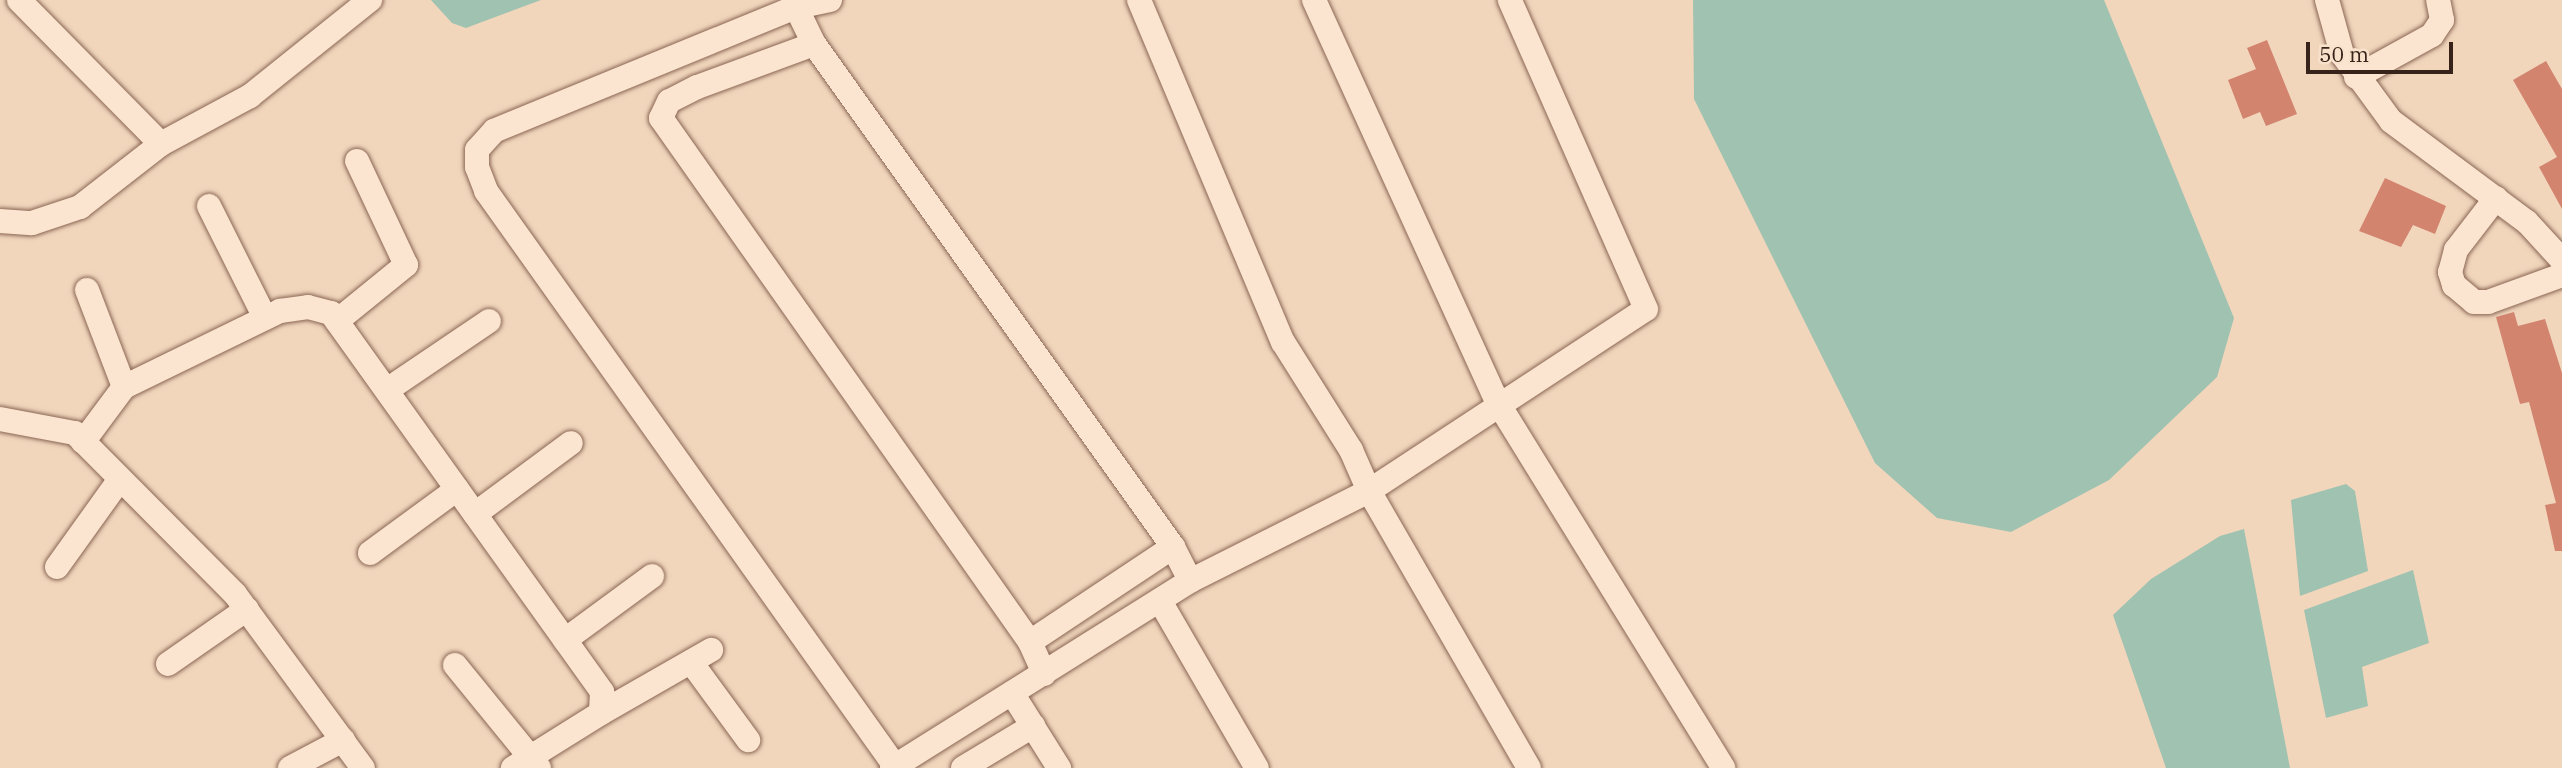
<!DOCTYPE html>
<html>
<head>
<meta charset="utf-8">
<style>
	body { margin:0 }
	#map { position:relative; width:2562px; height:768px; overflow:hidden; background:#f1d6bc; font-family:"IBM Plex Serif",serif }
	div>[style] { position:absolute }
	[style*='--x'] { left:calc(var(--x)*1px); top:calc(var(--y)*1px); width:calc(var(--w)*1px); rotate:calc(var(--a)*1deg) }
	.water>* { inset:0; background:#a0c2b1 }
	.building>* { inset:0; background:#d2846f }
	.roads { filter:drop-shadow(0 0 2px #8a6654) drop-shadow(0 0 2px #8a6654) }
	.street>* { height:24px; margin:-12px; padding:0 12px; transform-origin:12px; border-radius:12px; background:#fbe5d0 }
	span { translate:-50% -50%; white-space:nowrap; text-align:center; line-height:1.15; -webkit-text-stroke:6px #f8e2cc; paint-order:stroke }
	.scale { position:absolute; left:2306px; top:42px; width:147px; height:32px; box-sizing:border-box; border:4px solid #38231a; border-top:0; padding-left:9px; font-size:21px; line-height:24px; white-space:nowrap; color:#38231a; -webkit-text-stroke:5px #f8e2cc; paint-order:stroke }
</style>
</head>
<body>
<div id="map">
	<div class="water">
		<div style="clip-path:polygon(431px 0,541px 0,466px 28px,452px 23px)"></div>
		<div style="clip-path:polygon(1693px 0,2104px 0,2234px 318px,2217px 377px,2109px 480px,2011px 532px,1937px 518px,1875px 463px,1694px 99px)"></div>
		<div style="clip-path:polygon(2346px 484px,2355px 491px,2368px 571px,2300px 596px,2291px 500px)"></div>
		<div style="clip-path:polygon(2244px 529px,2290px 768px,2166px 768px,2113px 615px,2151px 579px,2220px 536px)"></div>
		<div style="clip-path:polygon(2413px 570px,2429px 643px,2362px 667px,2368px 706px,2326px 718px,2304px 610px)"></div>
	</div>
	<div class="building">
		<div style="clip-path:polygon(2267px 40px,2297px 114px,2266px 126px,2260px 112px,2243px 119px,2228px 80px,2256px 69px,2247px 48px)"></div>
		<div style="clip-path:polygon(2546px 61px,2562px 89px,2562px 209px,2539px 167px,2557px 157px,2513px 80px)"></div>
		<div style="clip-path:polygon(2385px 178px,2446px 206px,2435px 234px,2413px 225px,2401px 247px,2359px 231px)"></div>
		<div style="clip-path:polygon(2514px 312px,2518px 326px,2545px 319px,2562px 373px,2562px 551px,2555px 551px,2545px 505px,2556px 503px,2529px 402px,2520px 404px,2496px 317px)"></div>
	</div>
	<div class="roads">
		<div class="street">
			<div style="--x:19;--y:0;--w:202;--a:45.4"></div>
			<div style="--x:830;--y:0;--w:35;--a:168"></div>
			<div style="--x:796;--y:7;--w:326;--a:157.7"></div>
			<div style="--x:494;--y:131;--w:25;--a:132"></div>
			<div style="--x:477;--y:150;--w:17;--a:90"></div>
			<div style="--x:477;--y:167;--w:26;--a:69"></div>
			<div style="--x:486;--y:191;--w:706;--a:54.58"></div>
			<div style="--x:1139;--y:0;--w:371;--a:67.2"></div>
			<div style="--x:1283;--y:342;--w:128;--a:57.8"></div>
			<div style="--x:1351;--y:450;--w:45;--a:66.3"></div>
			<div style="--x:1369;--y:491;--w:320;--a:60"></div>
			<div style="--x:1314;--y:0;--w:443;--a:65.5"></div>
			<div style="--x:1498;--y:403;--w:429;--a:58.3"></div>
			<div style="--x:2327;--y:0;--w:56;--a:74.5"></div>
			<div style="--x:2342;--y:54;--w:83;--a:53.8"></div>
			<div style="--x:2391;--y:121;--w:169;--a:36.6"></div>
			<div style="--x:2527;--y:222;--w:52;--a:47.4"></div>
			<div style="--x:796;--y:7;--w:41;--a:64.1"></div>
			<div style="--x:814;--y:44;--w:618;--a:54.48"></div>
			<div style="--x:1173;--y:547;--w:38;--a:63"></div>
			<div style="--x:814;--y:44;--w:125;--a:159.8"></div>
			<div style="--x:697;--y:87;--w:31;--a:153"></div>
			<div style="--x:669;--y:101;--w:19;--a:115"></div>
			<div style="--x:661;--y:118;--w:641;--a:54.85"></div>
			<div style="--x:1030;--y:642;--w:35;--a:66"></div>
			<div style="--x:2356;--y:77;--w:87;--a:-28.9"></div>
			<div style="--x:2432;--y:35;--w:18;--a:-56"></div>
			<div style="--x:2442;--y:20;--w:20;--a:-101"></div>
			<div style="--x:2496;--y:198;--w:66;--a:127.6"></div>
			<div style="--x:2456;--y:250;--w:23;--a:105"></div>
			<div style="--x:2450;--y:272;--w:14;--a:73"></div>
			<div style="--x:2454;--y:285;--w:26;--a:40"></div>
			<div style="--x:2474;--y:302;--w:14;--a:0"></div>
			<div style="--x:2488;--y:302;--w:79;--a:-20"></div>
			<div style="--x:209;--y:206;--w:125;--a:63.4"></div>
			<div style="--x:0;--y:221;--w:32;--a:4"></div>
			<div style="--x:32;--y:223;--w:51;--a:-18.4"></div>
			<div style="--x:80;--y:207;--w:103;--a:-37.9"></div>
			<div style="--x:161;--y:144;--w:101;--a:-28.3"></div>
			<div style="--x:250;--y:96;--w:154;--a:-38.7"></div>
			<div style="--x:87;--y:290;--w:104;--a:69.1"></div>
			<div style="--x:337;--y:321;--w:89;--a:-39.1"></div>
			<div style="--x:406;--y:265;--w:115;--a:-115.2"></div>
			<div style="--x:387;--y:390;--w:123;--a:-34.1"></div>
			<div style="--x:0;--y:419;--w:76;--a:10.6"></div>
			<div style="--x:75;--y:433;--w:227;--a:45.2"></div>
			<div style="--x:235;--y:594;--w:216;--a:53.7"></div>
			<div style="--x:83;--y:442;--w:69;--a:-53.3"></div>
			<div style="--x:124;--y:387;--w:174;--a:-26"></div>
			<div style="--x:280;--y:311;--w:28;--a:-8"></div>
			<div style="--x:308;--y:307;--w:24;--a:15"></div>
			<div style="--x:331;--y:313;--w:466;--a:54.4"></div>
			<div style="--x:602;--y:692;--w:21;--a:93"></div>
			<div style="--x:601;--y:713;--w:104;--a:148"></div>
			<div style="--x:475;--y:514;--w:119;--a:-36.5"></div>
			<div style="--x:370;--y:553;--w:108;--a:-36.3"></div>
			<div style="--x:57;--y:567;--w:108;--a:-54.4"></div>
			<div style="--x:1160;--y:601;--w:193;--a:59.9"></div>
			<div style="--x:565;--y:640;--w:108;--a:-36.3"></div>
			<div style="--x:1030;--y:642;--w:172;--a:-33.6"></div>
			<div style="--x:691;--y:662;--w:97;--a:53.8"></div>
			<div style="--x:168;--y:664;--w:96;--a:-34.8"></div>
			<div style="--x:455;--y:665;--w:133;--a:50.8"></div>
			<div style="--x:1012;--y:693;--w:89;--a:57.9"></div>
			<div style="--x:601;--y:713;--w:127;--a:-29.8"></div>
			<div style="--x:290;--y:768;--w:60;--a:-27.8"></div>
			<div style="--x:892;--y:768;--w:352;--a:-32.1"></div>
			<div style="--x:1190;--y:581;--w:200;--a:-26.7"></div>
			<div style="--x:1369;--y:491;--w:331;--a:-33.3"></div>
			<div style="--x:1646;--y:309;--w:338;--a:-113.8"></div>
			<div style="--x:963;--y:768;--w:82;--a:-31"></div>
		</div>
	</div>
	<div class="scale">50 m</div>
</div>
</body>
</html>
